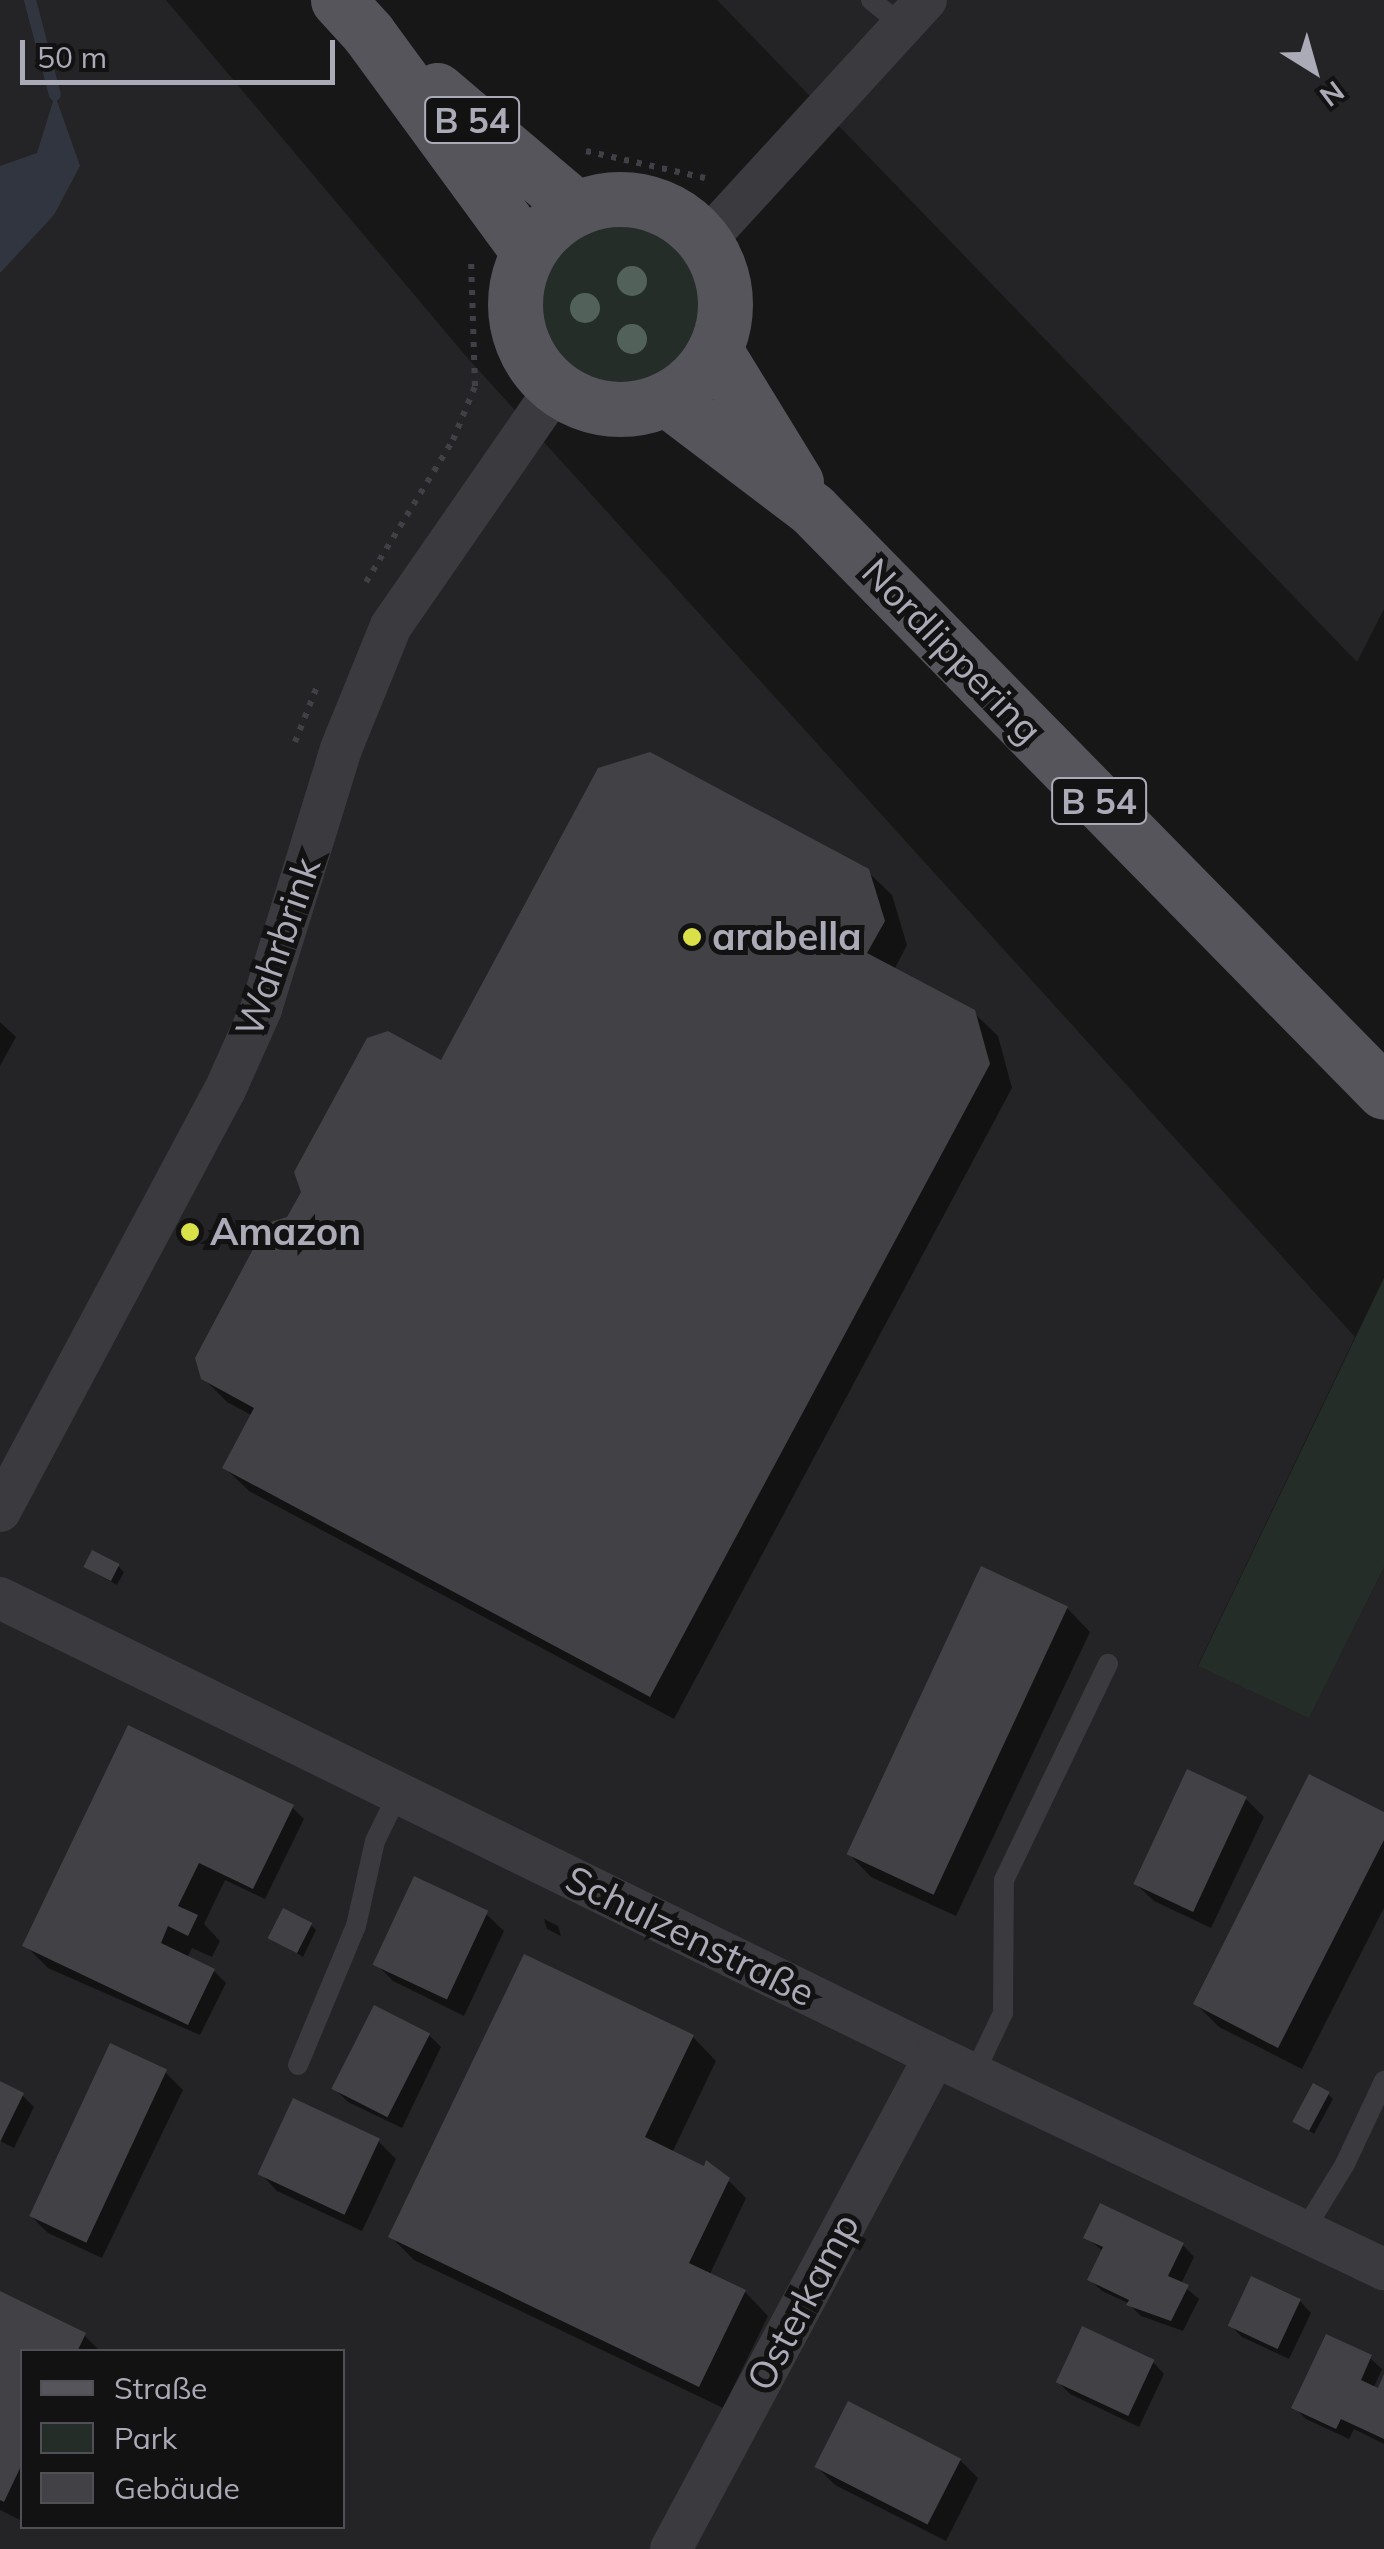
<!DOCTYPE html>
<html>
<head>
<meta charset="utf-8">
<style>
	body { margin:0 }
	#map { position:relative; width:1384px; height:2549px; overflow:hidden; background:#171718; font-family:Mulish,sans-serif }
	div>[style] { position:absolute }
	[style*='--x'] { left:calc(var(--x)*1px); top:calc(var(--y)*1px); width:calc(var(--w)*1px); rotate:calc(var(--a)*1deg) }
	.built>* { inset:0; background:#242325 }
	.green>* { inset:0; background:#252d29 }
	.round { border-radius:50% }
	.water>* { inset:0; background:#313540 }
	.shadow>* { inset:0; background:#0007 }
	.stream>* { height:12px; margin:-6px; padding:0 6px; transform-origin:6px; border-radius:6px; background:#313540 }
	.building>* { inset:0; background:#424145; transform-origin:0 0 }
	.path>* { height:6px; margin-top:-3px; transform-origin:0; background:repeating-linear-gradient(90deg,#414046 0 5px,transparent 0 13px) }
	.service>* { height:20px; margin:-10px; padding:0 10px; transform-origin:10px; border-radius:10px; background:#3b3a3f }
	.minor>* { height:42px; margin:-21px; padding:0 21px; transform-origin:21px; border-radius:21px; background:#3b3a3f }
	.primary>* { height:55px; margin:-27.5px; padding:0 27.5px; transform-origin:27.5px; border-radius:27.5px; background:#56555c }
	.primary>.ring { margin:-27.5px; padding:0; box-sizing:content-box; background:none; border:55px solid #56555c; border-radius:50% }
	.trees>* { width:30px; height:30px; margin:-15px; border-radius:50%; background:#52625a }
	.dots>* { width:28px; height:28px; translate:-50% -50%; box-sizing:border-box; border:5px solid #121213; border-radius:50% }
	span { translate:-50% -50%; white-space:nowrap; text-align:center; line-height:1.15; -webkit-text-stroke:10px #121213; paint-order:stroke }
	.shield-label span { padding:2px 8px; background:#121213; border:2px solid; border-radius:8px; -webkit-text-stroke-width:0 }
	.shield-label { font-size:35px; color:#abaab7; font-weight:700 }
	.street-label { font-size:38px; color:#abaab7 }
	.poi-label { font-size:38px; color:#abaab7; font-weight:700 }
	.left { translate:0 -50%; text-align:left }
	.legend { position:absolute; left:20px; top:2349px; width:325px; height:180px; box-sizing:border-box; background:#121213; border:2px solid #4f4f55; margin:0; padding:12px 18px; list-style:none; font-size:30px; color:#abaab7 }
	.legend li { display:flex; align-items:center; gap:20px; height:50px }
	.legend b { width:50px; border:2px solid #4f4f55 }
	.north { position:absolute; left:1264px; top:20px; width:100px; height:100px; -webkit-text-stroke:8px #121213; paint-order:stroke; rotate:143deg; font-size:28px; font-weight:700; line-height:40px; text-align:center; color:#abaab7 }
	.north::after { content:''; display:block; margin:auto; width:35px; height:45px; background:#abaab7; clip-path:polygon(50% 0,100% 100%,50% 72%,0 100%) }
	.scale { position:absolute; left:20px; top:40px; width:315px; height:45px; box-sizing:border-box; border:5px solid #abaab7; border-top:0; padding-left:12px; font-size:30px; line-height:35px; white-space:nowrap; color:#abaab7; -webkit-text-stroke:8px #121213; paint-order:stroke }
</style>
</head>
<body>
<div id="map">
	<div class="built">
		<div style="clip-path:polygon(evenodd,0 0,166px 0,465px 355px,1355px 1337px,1198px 1665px,1309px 1717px,1384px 1567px,1384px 2549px,0 2549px,0 0,22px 2352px,342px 2352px,342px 2526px,22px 2526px,22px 2352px)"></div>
		<div style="clip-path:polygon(717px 0,1384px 0,1384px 609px,1357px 662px)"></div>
	</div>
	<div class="green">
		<div class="round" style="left:535px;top:221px;width:166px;height:166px"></div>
		<div style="clip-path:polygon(1384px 1278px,1384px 1567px,1309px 1718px,1198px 1666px)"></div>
	</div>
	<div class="water">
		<div style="clip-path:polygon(55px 95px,80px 166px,54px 215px,0 273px,0 166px,37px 153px)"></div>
	</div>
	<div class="shadow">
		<div style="clip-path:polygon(867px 871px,892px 895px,907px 945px,894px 970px,973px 1012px,998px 1036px,1012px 1088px,674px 1719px,249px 1491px,225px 1468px,253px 1416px,227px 1402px,203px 1378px,289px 1219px,442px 1063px)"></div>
		<div style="clip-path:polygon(0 1022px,16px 1037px,0 1066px)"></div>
		<div style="clip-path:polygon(118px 1566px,124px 1572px,117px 1585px,92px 1571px)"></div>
		<div style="clip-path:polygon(1067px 1608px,1090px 1632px,956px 1916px,871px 1877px,848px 1853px)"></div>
		<div style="clip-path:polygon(1246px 1799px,1264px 1817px,1211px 1928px,1154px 1901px,1136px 1884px)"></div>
		<div style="clip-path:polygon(292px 1807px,304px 1819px,265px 1899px,225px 1880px,204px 1924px,220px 1941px,212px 1957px,192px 1948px,187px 1958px,214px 1971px,226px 1983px,200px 2035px,48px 1968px,25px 1945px)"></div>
		<div style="clip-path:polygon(1384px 1815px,1384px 1908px,1302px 2069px,1219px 2027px,1196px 2004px)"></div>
		<div style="clip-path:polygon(486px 1914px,504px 1931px,464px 2016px,393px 1981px,375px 1963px)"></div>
		<div style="clip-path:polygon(544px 1919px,558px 1926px,561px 1936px,547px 1929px)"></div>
		<div style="clip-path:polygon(311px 1925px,316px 1930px,303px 1957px,271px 1938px)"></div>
		<div style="clip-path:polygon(429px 2035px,441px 2047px,402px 2128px,348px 2102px,336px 2090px)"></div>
		<div style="clip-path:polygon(693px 2037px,716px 2061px,672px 2153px,728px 2180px,746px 2198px,709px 2276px,745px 2292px,768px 2316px,723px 2408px,414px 2260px,391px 2237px)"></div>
		<div style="clip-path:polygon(165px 2072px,183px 2090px,102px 2258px,48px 2233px,30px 2215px)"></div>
		<div style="clip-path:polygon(0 2087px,22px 2095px,34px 2107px,14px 2148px,0 2141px)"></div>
		<div style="clip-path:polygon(1328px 2094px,1333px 2099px,1314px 2134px,1295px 2121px)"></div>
		<div style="clip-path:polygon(378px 2141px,396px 2159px,362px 2231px,277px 2191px,260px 2173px)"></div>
		<div style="clip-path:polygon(1086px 2237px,1183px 2245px,1194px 2257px,1181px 2284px,1199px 2299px,1183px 2331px,1141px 2316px,1128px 2303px,1102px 2291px,1090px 2280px,1104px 2252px)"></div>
		<div style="clip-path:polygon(0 2294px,84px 2335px,101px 2352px,22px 2352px,22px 2521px,0 2510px)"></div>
		<div style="clip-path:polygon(1300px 2301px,1311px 2313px,1289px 2359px,1242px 2337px,1230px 2325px)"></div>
		<div style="clip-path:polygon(1370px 2358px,1382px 2369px,1373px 2389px,1379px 2391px,1384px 2380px,1384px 2444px,1354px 2429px,1349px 2439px,1306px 2419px,1294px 2407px)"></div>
		<div style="clip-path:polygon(1153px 2362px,1164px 2374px,1139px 2427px,1070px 2394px,1058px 2382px)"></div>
		<div style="clip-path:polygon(960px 2460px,978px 2478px,946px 2541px,835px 2485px,817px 2467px)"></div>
	</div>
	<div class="stream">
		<div style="--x:30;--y:0;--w:98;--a:75.3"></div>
	</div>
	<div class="building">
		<div style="clip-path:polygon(650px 752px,869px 869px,885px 921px,867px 953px,975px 1010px,990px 1064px,650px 1697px,222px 1468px,254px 1408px,201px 1379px,195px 1358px,267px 1223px,287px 1217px,301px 1192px,294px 1172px,367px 1038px,388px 1031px,441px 1060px,598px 768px)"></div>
		<div style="left:92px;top:1550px;width:31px;height:19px;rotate:27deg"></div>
		<div style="left:981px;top:1566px;width:96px;height:318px;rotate:25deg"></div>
		<div style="clip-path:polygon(128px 1725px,294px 1805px,253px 1889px,199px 1863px,178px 1906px,198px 1915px,188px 1936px,168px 1926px,161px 1943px,215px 1969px,188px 2025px,22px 1946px)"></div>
		<div style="left:1187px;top:1769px;width:66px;height:127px;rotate:25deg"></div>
		<div style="clip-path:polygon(1309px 1774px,1384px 1812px,1384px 1840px,1278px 2048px,1193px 2004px)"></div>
		<div style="left:414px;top:1876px;width:82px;height:98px;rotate:25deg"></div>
		<div style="left:283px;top:1908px;width:33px;height:34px;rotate:27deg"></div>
		<div style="clip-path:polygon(524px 1954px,694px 2035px,645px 2137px,704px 2166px,706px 2160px,730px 2178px,689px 2263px,746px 2290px,699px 2387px,388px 2237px)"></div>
		<div style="left:374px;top:2005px;width:63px;height:94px;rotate:27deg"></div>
		<div style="left:110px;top:2043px;width:63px;height:191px;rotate:25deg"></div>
		<div style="clip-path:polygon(0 2081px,24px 2093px,0 2142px)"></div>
		<div style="left:1313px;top:2083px;width:19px;height:44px;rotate:28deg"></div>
		<div style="left:293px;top:2098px;width:96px;height:84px;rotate:25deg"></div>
		<div style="clip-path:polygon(1100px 2203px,1184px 2243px,1168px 2276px,1189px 2285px,1171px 2321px,1126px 2305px,1129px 2300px,1087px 2280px,1103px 2247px,1083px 2238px)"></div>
		<div style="left:1251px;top:2276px;width:55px;height:55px;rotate:25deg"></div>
		<div style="clip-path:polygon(0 2291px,86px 2333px,77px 2352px,22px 2352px,22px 2464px,4px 2502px,0 2500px)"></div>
		<div style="left:1082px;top:2326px;width:80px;height:62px;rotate:25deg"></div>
		<div style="clip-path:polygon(1326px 2334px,1372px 2355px,1361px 2380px,1378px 2388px,1384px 2374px,1384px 2439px,1341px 2419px,1336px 2429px,1291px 2408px)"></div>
		<div style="left:848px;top:2401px;width:127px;height:74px;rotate:27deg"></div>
	</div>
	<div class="path">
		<div style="--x:586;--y:151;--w:122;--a:12.8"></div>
		<div style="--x:366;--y:582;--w:167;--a:-58.5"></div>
		<div style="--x:453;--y:440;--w:58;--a:-67.8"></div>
		<div style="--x:475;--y:386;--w:127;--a:-91.8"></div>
		<div style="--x:295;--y:742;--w:62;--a:-68.4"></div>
	</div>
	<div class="service">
		<div style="--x:871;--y:0;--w:41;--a:39.1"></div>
		<div style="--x:298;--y:2065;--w:151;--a:-67.4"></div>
		<div style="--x:356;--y:1926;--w:87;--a:-77.4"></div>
		<div style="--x:375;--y:1841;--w:52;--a:-63.9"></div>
		<div style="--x:974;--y:2074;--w:68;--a:-64.6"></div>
		<div style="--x:1003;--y:2013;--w:133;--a:-89.6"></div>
		<div style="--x:1004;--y:1880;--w:240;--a:-64.3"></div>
		<div style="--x:1304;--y:2231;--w:79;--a:-58.5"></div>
		<div style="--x:1345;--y:2164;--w:92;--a:-64.8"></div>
	</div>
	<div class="minor">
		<div style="--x:705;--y:241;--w:327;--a:-47.5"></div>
		<div style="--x:0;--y:1511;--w:477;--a:-61.9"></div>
		<div style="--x:225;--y:1090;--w:89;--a:-66"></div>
		<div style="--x:261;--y:1009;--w:272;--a:-72.9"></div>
		<div style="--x:341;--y:749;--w:133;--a:-67.9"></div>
		<div style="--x:391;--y:626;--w:290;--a:-55.3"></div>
		<div style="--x:0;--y:1598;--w:1041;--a:26.1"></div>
		<div style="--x:935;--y:2056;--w:497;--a:25.4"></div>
		<div style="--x:671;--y:2549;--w:559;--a:-61.83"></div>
	</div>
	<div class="primary">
		<div style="--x:338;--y:0;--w:45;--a:47.7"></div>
		<div style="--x:368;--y:33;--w:271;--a:53.8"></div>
		<div style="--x:437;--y:90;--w:182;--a:40.3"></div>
		<div class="ring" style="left:515px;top:199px;width:155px;height:155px"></div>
		<div style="--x:715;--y:350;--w:155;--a:58.5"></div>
		<div style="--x:667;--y:399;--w:183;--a:37.2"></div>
		<div style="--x:813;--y:510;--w:815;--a:45.55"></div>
	</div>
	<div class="trees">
		<div style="left:632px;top:281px"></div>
		<div style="left:585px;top:308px"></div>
		<div style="left:632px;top:339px"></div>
	</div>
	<div class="dots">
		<div style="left:692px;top:937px;background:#dae048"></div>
		<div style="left:190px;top:1232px;background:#dae048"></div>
	</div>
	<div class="shield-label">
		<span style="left:472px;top:120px">B 54</span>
		<span style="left:1099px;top:801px">B 54</span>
	</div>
	<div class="street-label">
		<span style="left:952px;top:651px;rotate:46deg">Nordlippering</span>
		<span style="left:278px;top:947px;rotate:-71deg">Wahrbrink</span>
		<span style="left:690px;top:1936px;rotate:26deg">Schulzenstraße</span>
		<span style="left:803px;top:2302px;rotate:-62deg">Osterkamp</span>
	</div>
	<div class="poi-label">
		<span class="left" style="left:712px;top:937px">arabella</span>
		<span class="left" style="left:210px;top:1232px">Amazon</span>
	</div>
	<ul class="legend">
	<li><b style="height:12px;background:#56555c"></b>Straße</li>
	<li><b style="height:28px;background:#252d29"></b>Park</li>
	<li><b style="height:28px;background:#424145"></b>Gebäude</li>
	</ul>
	<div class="north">N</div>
	<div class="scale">50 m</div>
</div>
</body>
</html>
